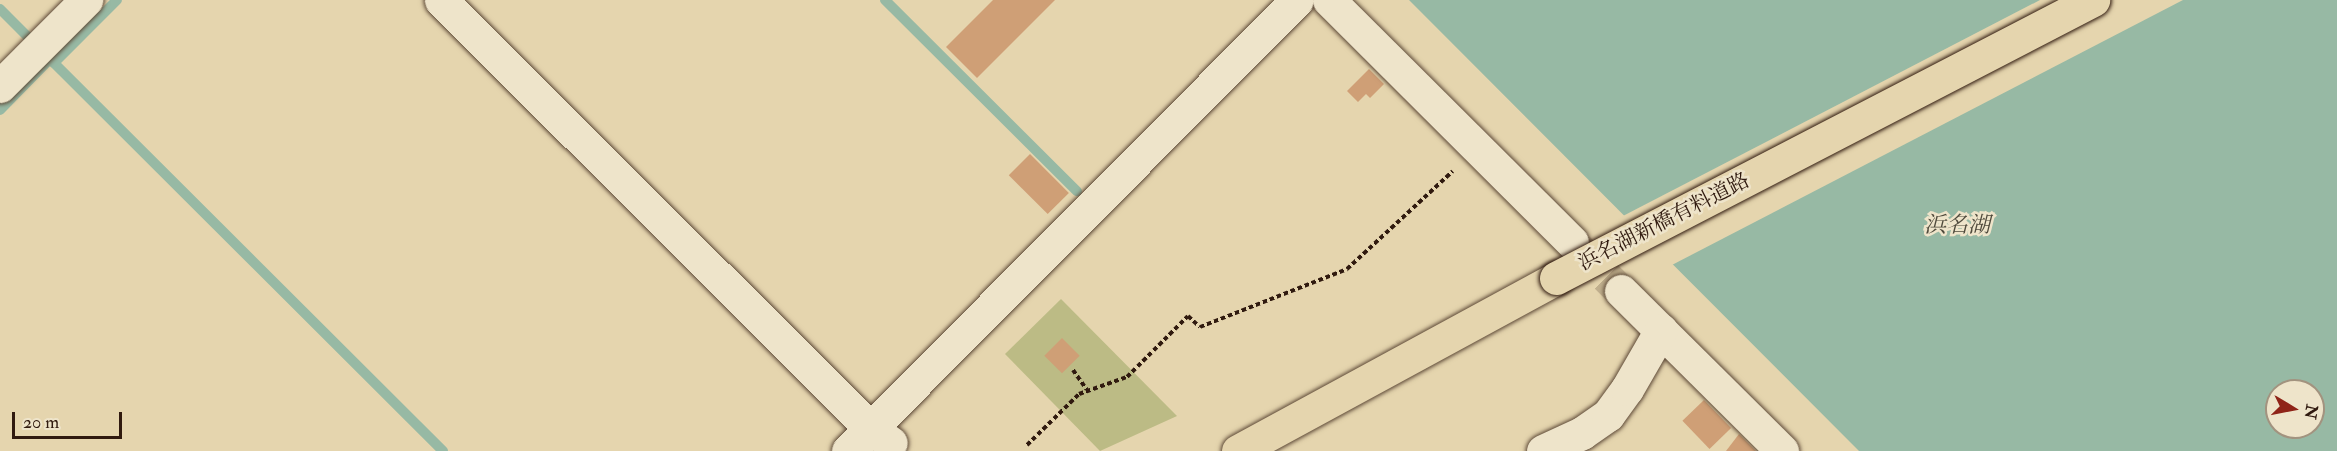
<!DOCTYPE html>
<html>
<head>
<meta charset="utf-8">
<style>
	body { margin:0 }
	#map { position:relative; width:2337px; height:451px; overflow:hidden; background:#e5d5ae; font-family:"IM FELL Double Pica","Noto Serif JP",serif }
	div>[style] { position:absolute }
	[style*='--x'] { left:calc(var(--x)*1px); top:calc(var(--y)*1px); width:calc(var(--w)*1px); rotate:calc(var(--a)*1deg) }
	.green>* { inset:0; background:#bcbb85 }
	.water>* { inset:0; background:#97b9a4 }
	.pier>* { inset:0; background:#e5d5ae }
	.stream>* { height:10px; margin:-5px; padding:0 5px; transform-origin:5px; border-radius:5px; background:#97b9a4 }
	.building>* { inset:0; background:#cf9f76; transform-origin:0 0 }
	.minor-tunnel>* { height:33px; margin-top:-16.5px; transform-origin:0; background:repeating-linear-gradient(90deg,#c1b08e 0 33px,transparent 0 49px) }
	.path>* { height:4px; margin-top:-2px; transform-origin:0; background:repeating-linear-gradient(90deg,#301a0f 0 4.5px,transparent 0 7.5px) }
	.roads { filter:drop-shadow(0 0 2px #5d4937) drop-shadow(0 0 2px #5d4937) }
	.minor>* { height:33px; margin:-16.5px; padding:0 16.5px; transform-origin:16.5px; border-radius:16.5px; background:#eee4ca }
	.major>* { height:33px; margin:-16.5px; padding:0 16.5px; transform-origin:16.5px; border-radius:16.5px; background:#e5d5ae }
	.bridges { filter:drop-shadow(0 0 2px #301a0f) drop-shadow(0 0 2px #301a0f) }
	.major-bridge>* { height:33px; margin:-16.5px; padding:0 16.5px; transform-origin:16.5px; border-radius:16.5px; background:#e5d5ae }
	span { translate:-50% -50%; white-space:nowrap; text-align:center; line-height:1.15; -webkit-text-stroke:5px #eee4ca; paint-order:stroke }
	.street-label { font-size:21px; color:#301a0f }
	.water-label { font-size:22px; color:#4f4a3c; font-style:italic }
	.north { position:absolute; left:2265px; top:379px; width:60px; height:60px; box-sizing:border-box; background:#eee4ca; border:2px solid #a2937f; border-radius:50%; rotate:100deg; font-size:16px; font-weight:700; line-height:24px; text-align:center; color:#301a0f }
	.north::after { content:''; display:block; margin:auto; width:21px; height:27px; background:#8f2418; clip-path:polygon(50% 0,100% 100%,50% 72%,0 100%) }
	.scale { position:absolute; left:12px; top:412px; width:110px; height:27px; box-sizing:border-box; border:3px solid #301a0f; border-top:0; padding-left:8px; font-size:18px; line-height:21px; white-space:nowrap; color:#301a0f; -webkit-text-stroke:4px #eee4ca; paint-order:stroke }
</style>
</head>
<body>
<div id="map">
	<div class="green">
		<div style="clip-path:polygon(1061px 299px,1177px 416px,1100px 451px,1005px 354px)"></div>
	</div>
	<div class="water">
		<div style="clip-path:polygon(evenodd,1409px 0,2337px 0,2337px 451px,1859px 451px,1409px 0,2277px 391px,2313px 391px,2313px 427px,2277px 427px,2277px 391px)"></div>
	</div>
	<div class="pier">
		<div style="clip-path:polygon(2040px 0,2183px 0,1670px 266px,1621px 217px)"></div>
	</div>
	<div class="stream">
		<div style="--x:885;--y:0;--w:271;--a:44.9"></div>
		<div style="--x:0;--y:9;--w:41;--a:45"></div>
		<div style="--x:48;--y:57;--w:558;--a:44.93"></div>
		<div style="--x:54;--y:63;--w:89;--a:-45"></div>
		<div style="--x:0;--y:110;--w:71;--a:-45.6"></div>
	</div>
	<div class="building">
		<div style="clip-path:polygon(993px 0,1055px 0,977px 78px,946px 47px)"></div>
		<div style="clip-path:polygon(1369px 69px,1384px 84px,1370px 98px,1366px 94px,1358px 102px,1347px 91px)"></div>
		<div style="left:1030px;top:154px;width:55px;height:30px;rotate:45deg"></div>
		<div style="left:1062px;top:338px;width:25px;height:25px;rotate:45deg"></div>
		<div style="left:1704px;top:400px;width:39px;height:30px;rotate:46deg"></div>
		<div style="clip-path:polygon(1739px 434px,1756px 451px,1726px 451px)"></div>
	</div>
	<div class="minor-tunnel">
		<div style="--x:1572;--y:242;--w:69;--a:45"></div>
	</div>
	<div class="path">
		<div style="--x:1073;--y:370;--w:24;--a:55"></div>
		<div style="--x:1027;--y:445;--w:73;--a:-44.4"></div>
		<div style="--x:1079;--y:394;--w:51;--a:-19.5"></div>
		<div style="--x:1127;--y:377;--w:86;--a:-45"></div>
		<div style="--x:1188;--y:316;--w:16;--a:43"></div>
		<div style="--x:1200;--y:327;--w:158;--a:-21.5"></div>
		<div style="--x:1347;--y:269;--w:144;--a:-42.8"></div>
	</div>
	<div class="roads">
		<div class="minor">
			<div style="--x:441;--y:0;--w:607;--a:44.93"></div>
			<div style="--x:871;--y:429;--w:24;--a:35"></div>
			<div style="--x:1329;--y:0;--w:343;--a:44.9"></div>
			<div style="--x:0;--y:86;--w:122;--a:-45"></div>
			<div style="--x:1621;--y:291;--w:227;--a:44.8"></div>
			<div style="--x:848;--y:451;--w:636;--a:-45.13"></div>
			<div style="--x:1543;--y:451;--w:43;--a:-24.8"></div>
			<div style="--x:1582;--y:433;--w:32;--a:-35"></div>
			<div style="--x:1608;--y:415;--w:32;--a:-54"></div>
			<div style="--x:1627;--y:389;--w:68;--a:-60"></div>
		</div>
		<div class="major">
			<div style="--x:1238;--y:451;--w:362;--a:-28.5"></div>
		</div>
	</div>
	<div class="bridges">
		<div class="major-bridge">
			<div style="--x:1556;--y:278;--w:605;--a:-27.37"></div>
		</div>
	</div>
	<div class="street-label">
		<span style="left:1664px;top:222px;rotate:-27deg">浜名湖新橋有料道路</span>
	</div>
	<div class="water-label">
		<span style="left:1957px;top:226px">浜名湖</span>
	</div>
	<div class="north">N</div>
	<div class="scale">20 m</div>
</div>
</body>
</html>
